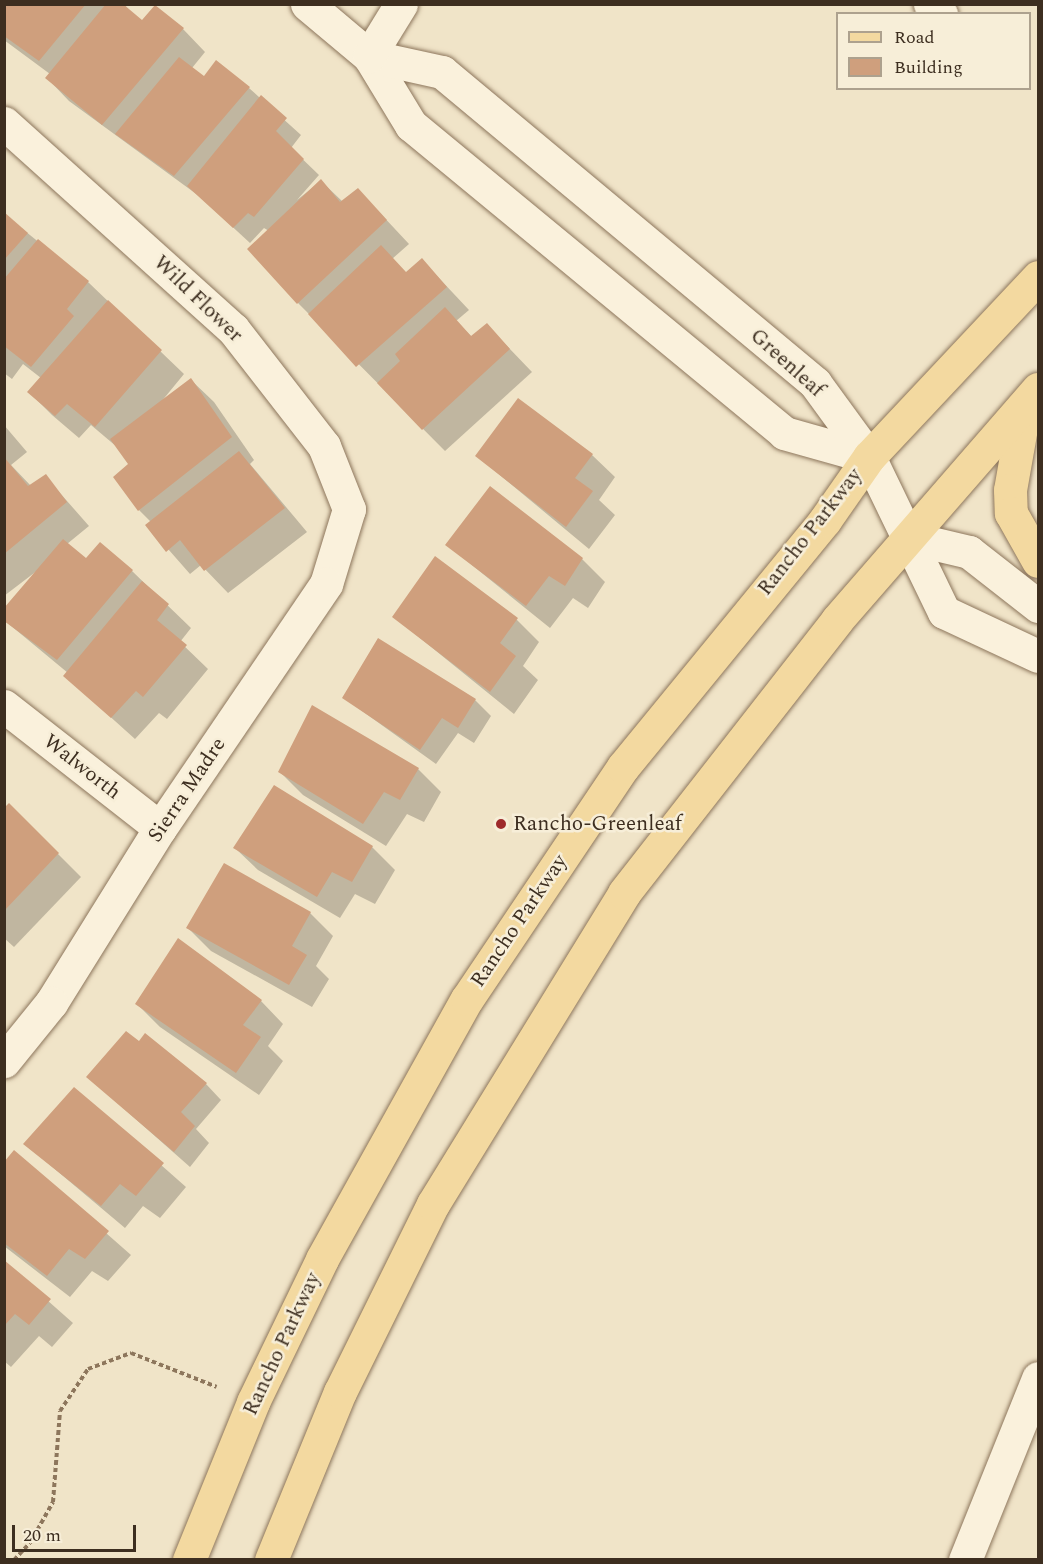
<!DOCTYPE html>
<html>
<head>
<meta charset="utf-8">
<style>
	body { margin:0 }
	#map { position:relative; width:1043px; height:1564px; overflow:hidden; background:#f0e4c8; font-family:Spectral,serif }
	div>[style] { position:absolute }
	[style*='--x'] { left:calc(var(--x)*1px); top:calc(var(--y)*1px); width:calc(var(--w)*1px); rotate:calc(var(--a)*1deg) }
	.shadow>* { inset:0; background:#0003 }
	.building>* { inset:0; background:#cf9f7d }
	.path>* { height:4px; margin-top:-2px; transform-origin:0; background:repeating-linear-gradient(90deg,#8d765c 0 4.5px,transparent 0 7.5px) }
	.roads { filter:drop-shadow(0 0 2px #8d765c) drop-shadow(0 0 2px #8d765c) }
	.minor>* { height:33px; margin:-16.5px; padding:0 16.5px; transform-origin:16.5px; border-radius:16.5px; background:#faf1dc }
	.major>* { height:33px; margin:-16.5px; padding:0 16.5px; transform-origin:16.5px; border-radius:16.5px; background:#f3d9a0 }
	.dots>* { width:16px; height:16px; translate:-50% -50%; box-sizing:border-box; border:3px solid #f7eed8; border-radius:50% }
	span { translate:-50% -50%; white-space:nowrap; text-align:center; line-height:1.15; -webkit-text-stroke:5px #f7eed8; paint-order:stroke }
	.street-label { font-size:21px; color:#3d2e20 }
	.poi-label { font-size:21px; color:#3d2e20 }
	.left { translate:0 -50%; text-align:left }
	.frame { position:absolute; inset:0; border:6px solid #3d2e20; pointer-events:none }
	.legend { position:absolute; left:836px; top:12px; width:195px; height:78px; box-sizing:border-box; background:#f7eed8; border:2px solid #ada18e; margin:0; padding:8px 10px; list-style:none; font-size:18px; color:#3d2e20 }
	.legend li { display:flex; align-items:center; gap:12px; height:30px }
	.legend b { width:30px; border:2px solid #ada18e }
	.scale { position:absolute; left:12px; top:1525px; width:124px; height:27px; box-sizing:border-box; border:3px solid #3d2e20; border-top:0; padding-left:8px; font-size:18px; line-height:21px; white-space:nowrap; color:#3d2e20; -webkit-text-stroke:4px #f7eed8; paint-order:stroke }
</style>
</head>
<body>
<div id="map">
	<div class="shadow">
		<div style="clip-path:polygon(4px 4px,128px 4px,125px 8px,142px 22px,183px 29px,205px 52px,192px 68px,204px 78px,249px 88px,301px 135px,291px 148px,319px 175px,297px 200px,321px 181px,343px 202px,380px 213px,409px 244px,392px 259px,407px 274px,422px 260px,469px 310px,456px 321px,472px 337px,487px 325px,532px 372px,445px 451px,298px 303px,269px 231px,264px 228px,250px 243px,199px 196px,69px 101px,47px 78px,50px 74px,4px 40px)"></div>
		<div style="clip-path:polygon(4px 214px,88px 282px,184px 374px,161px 402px,191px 380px,214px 402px,254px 460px,250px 464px,307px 532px,228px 593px,201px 565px,190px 574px,147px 525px,151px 522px,139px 510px,130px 464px,117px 447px,91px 425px,79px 438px,52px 415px,29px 392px,41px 378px,23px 364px,12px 379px,4px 373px)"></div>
		<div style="clip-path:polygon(4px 425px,27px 452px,11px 465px,31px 486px,45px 476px,89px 526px,67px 544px,86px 560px,132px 571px,191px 628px,180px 642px,208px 669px,167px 719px,159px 713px,135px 739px,65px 676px,68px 673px,4px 620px,38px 570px,4px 596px)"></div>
		<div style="clip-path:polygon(592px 455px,615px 477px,599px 500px,615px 515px,589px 549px,477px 456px)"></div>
		<div style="clip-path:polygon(447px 545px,582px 559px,605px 582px,588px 608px,573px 598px,550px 628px)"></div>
		<div style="clip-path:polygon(394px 617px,517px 620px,539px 642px,523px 666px,538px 680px,514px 714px)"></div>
		<div style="clip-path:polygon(344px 698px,475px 700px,491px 716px,474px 743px,458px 733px,436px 764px)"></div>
		<div style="clip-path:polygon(418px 769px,441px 792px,424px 822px,407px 814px,386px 846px,303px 795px,280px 772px)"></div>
		<div style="clip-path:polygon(9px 805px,81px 877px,14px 947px,4px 938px,4px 810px)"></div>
		<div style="clip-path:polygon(372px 847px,395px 870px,375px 904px,355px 894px,340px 918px,258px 870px,235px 848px)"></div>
		<div style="clip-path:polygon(310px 913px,333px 936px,316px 966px,329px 979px,312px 1007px,211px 951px,188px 928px)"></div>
		<div style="clip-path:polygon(261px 1001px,283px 1024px,268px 1046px,283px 1061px,259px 1095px,160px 1027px,137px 1004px)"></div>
		<div style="clip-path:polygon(88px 1077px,206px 1084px,221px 1100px,196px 1129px,209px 1143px,190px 1167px)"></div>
		<div style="clip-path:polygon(75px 1089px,186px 1187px,160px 1218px,143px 1206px,125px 1228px,25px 1144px)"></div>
		<div style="clip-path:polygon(14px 1152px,131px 1255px,108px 1281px,92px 1271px,70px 1297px,4px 1246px,4px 1165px)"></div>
		<div style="clip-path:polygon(4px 1262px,73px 1323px,52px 1347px,39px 1336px,11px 1367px,4px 1361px)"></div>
	</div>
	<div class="building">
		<div style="clip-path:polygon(4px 4px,86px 4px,39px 61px,4px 36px)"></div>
		<div style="clip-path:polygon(106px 4px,123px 4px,142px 20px,155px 5px,184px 28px,102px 125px,45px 78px)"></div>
		<div style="clip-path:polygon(179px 57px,204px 76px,216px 60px,250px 87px,174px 176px,115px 134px)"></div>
		<div style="clip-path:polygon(261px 95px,287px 118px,276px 131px,304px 159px,254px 217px,248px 213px,233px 228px,187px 186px)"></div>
		<div style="clip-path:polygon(321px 179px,340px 202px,358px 188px,387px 220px,297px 304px,247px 249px)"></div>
		<div style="clip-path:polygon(4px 212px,28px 233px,4px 260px)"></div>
		<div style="clip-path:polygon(38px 239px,89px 281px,67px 309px,74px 316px,31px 367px,4px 346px,4px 279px)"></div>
		<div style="clip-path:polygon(381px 245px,406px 272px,422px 258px,447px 287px,356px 367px,308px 314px)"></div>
		<div style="clip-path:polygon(108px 300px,162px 350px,95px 427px,67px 404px,55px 416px,27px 392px)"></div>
		<div style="clip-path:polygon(445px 307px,471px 336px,487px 323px,510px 349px,422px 430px,377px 383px,400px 361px,395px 354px)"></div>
		<div style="clip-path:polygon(191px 378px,232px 437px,138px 511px,113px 477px,128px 464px,110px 439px)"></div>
		<div style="clip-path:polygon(518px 398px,593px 454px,575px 478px,593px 491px,566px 527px,475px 456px)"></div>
		<div style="clip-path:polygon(239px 451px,285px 508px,204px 571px,180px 540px,166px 552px,145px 525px)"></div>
		<div style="clip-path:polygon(4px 457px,28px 486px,46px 474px,67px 502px,4px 554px)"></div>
		<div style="clip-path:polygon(490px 486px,583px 558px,565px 586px,549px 576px,526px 606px,445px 545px)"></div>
		<div style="clip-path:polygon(63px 539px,86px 558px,100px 542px,133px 570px,57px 660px,4px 621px,4px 608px)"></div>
		<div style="clip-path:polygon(435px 556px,518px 618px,500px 643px,516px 656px,490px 692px,392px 617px)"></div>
		<div style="clip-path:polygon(142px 581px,169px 604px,157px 620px,187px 645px,143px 697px,136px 691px,111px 718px,63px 676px)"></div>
		<div style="clip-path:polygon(378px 638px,476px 699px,458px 728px,442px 718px,420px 750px,342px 698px)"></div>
		<div style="clip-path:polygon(312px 705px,419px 768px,400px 800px,384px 792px,363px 824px,278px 772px)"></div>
		<div style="clip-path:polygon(274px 785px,373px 846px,352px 882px,332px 872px,317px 897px,233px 848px)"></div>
		<div style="clip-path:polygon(9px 803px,59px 853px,4px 911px,4px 808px)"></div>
		<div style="clip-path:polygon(224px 863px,311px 912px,292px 946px,307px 955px,289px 985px,186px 928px)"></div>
		<div style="clip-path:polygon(178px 938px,262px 1000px,243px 1025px,261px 1037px,236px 1073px,135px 1004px)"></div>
		<div style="clip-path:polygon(126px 1031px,139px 1041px,145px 1033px,207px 1083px,181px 1112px,195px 1126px,174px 1152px,86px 1077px)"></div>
		<div style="clip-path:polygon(74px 1087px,164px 1163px,136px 1196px,120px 1184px,101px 1206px,23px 1144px)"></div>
		<div style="clip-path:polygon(14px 1150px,109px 1231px,85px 1259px,69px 1249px,47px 1276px,4px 1243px,4px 1162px)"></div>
		<div style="clip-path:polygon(4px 1260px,51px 1299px,29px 1325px,15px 1314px,4px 1326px)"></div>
	</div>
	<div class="path">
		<div style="--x:14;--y:1560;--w:23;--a:-47"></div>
		<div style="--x:30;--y:1543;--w:47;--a:-60.7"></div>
		<div style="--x:53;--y:1502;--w:91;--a:-85.6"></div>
		<div style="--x:60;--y:1411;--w:50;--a:-56.3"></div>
		<div style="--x:88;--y:1369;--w:46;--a:-20.4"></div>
		<div style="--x:131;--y:1353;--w:92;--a:21.6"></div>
	</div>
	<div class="roads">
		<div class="minor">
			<div style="--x:307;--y:4;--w:81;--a:40"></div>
			<div style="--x:369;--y:56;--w:81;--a:58.7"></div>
			<div style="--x:411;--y:125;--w:484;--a:39.5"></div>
			<div style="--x:784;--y:433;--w:88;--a:15.8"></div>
			<div style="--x:930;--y:4;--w:15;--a:42"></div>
			<div style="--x:369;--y:56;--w:75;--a:12.4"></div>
			<div style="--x:442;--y:72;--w:486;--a:39.8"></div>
			<div style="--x:815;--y:383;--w:92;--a:53.9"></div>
			<div style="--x:869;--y:457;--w:172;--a:64.2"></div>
			<div style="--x:944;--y:612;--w:104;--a:25.1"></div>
			<div style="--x:369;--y:56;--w:61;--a:-58.4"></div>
			<div style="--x:4;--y:123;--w:308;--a:42"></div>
			<div style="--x:233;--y:329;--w:148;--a:52.1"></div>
			<div style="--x:324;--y:446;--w:68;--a:68.4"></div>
			<div style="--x:349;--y:509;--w:78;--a:107"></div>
			<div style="--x:326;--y:584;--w:295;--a:124.2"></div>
			<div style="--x:160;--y:828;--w:206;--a:121.9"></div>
			<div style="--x:51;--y:1003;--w:75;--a:129"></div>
			<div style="--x:906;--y:537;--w:65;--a:13.4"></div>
			<div style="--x:969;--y:552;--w:88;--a:38"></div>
			<div style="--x:4;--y:706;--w:198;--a:38"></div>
			<div style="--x:965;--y:1560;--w:196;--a:-68.1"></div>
		</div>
		<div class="major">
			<div style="--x:1025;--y:405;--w:86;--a:100"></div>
			<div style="--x:1010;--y:490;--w:23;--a:88"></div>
			<div style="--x:1011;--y:513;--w:55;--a:60.6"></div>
			<div style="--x:189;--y:1560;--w:170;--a:-67.9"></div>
			<div style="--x:253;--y:1402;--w:159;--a:-64.2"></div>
			<div style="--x:322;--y:1259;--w:298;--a:-60.9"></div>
			<div style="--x:467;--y:999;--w:280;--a:-56.1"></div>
			<div style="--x:623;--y:767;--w:319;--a:-50.7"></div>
			<div style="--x:825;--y:520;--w:77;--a:-55.1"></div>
			<div style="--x:869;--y:457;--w:247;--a:-46.8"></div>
			<div style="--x:271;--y:1560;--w:182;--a:-67.7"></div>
			<div style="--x:340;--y:1392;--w:210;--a:-63.7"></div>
			<div style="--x:433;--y:1204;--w:365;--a:-58.4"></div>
			<div style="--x:624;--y:893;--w:346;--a:-52"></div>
			<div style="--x:837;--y:620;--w:306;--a:-49"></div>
		</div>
	</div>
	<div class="dots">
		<div style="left:501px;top:824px;background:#9e2a2b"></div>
	</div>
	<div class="street-label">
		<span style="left:198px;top:299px;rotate:44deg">Wild Flower</span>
		<span style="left:787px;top:363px;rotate:42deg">Greenleaf</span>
		<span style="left:810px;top:532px;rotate:-52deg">Rancho Parkway</span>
		<span style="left:82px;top:767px;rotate:38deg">Walworth</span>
		<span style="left:187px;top:790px;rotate:-56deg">Sierra Madre</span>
		<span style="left:519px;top:921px;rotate:-56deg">Rancho Parkway</span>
		<span style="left:282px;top:1344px;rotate:-65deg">Rancho Parkway</span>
	</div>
	<div class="poi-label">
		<span class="left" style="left:513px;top:824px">Rancho-Greenleaf</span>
	</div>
	<div class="frame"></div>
	<ul class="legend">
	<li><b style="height:8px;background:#f3d9a0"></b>Road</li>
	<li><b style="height:16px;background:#cf9f7d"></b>Building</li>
	</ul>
	<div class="scale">20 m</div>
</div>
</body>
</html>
